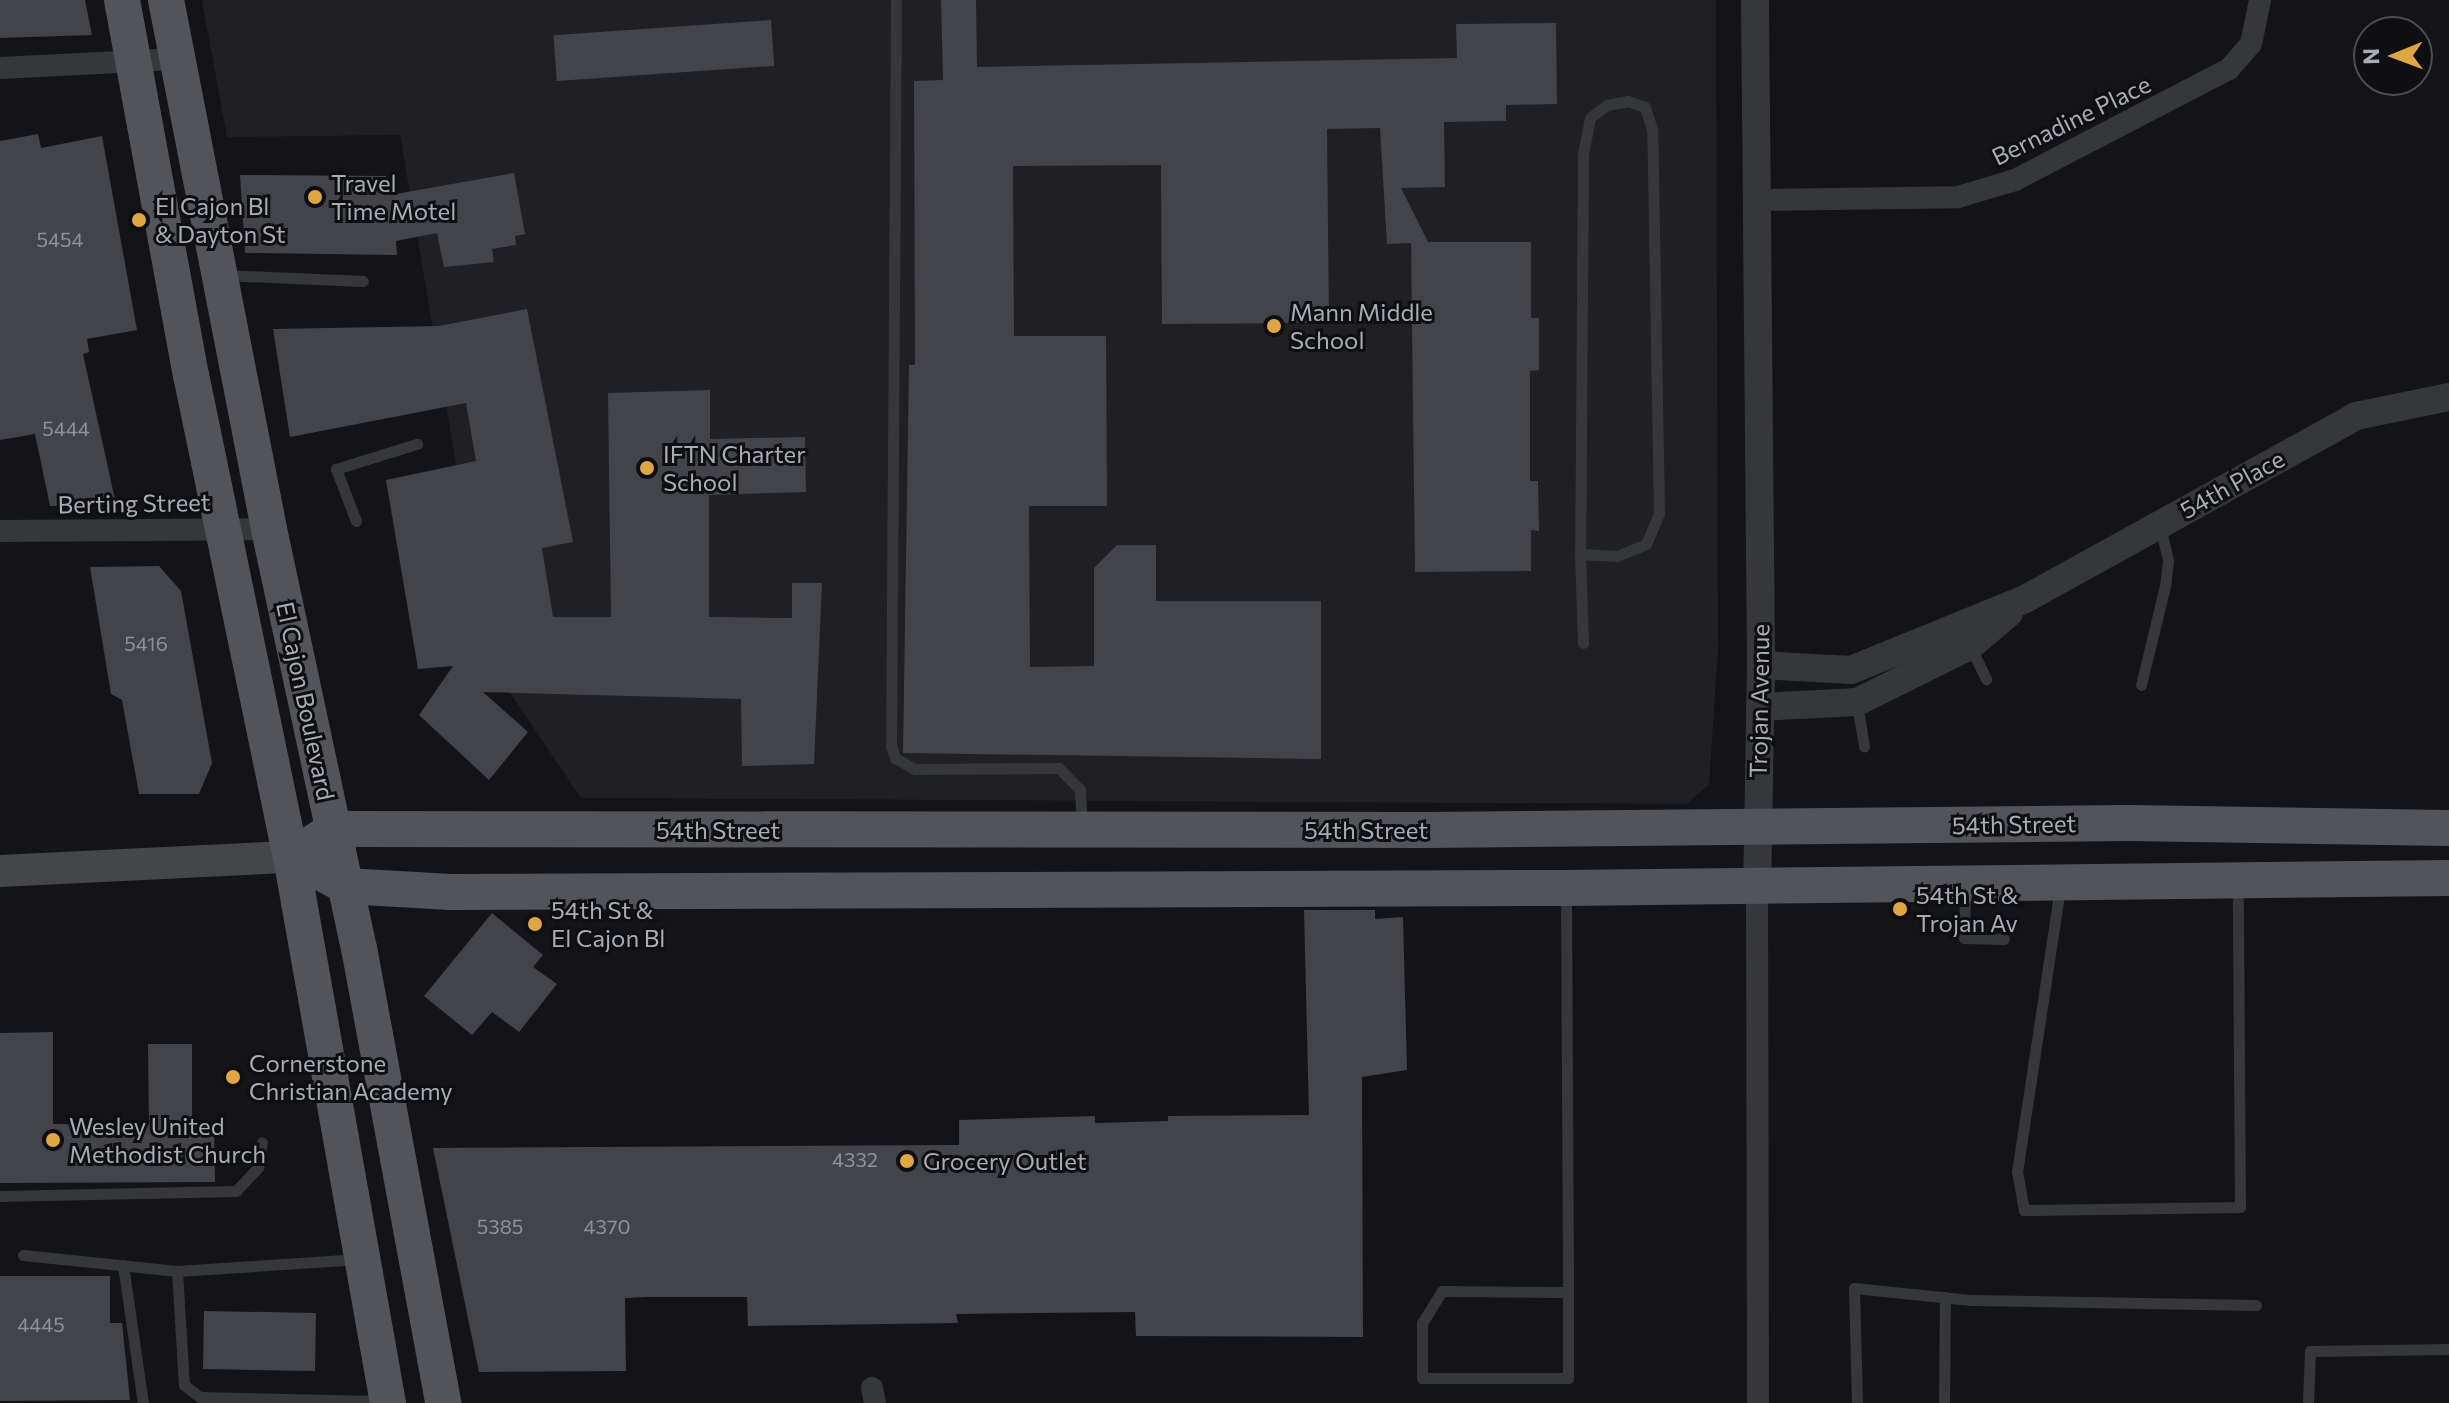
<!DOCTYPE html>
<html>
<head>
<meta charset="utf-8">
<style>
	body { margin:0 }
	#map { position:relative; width:2449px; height:1403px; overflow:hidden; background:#141416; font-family:Commissioner,sans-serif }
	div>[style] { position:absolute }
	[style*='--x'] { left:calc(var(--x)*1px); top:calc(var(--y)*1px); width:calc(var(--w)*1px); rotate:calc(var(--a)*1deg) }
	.built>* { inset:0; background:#202023 }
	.building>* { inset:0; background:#434449; transform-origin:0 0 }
	.service>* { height:11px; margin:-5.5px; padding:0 5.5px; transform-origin:5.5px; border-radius:5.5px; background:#36373a }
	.minor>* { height:22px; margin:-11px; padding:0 11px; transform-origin:11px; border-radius:11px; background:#36373a }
	.tertiary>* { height:28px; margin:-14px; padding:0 14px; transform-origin:14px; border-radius:14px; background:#36373a }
	.secondary>* { height:32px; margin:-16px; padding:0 16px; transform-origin:16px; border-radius:16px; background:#44464a }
	.primary>* { height:36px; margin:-18px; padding:0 18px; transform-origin:18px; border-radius:18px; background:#525459 }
	.dots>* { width:22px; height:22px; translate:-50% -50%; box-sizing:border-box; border:4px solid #0f0f11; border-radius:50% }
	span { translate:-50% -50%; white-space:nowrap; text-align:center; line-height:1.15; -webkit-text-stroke:6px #0f0f11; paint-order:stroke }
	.number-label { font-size:20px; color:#8e929a }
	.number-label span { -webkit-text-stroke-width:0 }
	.street-label { font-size:24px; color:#a7acb5 }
	.poi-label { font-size:24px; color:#a7acb5 }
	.left { translate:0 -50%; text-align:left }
	.north { position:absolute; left:2353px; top:16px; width:80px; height:80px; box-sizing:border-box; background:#0f0f11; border:2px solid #4c4e53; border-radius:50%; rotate:269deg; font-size:22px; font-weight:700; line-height:32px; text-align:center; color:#a7acb5 }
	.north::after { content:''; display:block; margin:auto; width:28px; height:36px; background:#dfa743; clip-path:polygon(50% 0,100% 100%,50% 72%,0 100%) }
</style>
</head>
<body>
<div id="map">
	<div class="built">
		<div style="clip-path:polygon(202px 0,1716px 0,1718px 651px,1709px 784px,1687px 804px,581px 798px,490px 663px,400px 135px,227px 137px)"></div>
	</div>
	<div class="building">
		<div style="clip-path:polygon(0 0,85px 0,92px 35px,0 38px)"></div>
		<div style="clip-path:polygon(941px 0,976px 0,977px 67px,1457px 58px,1456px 24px,1556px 23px,1557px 104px,1506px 105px,1506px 121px,1444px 122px,1445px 187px,1401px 188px,1428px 242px,1531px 242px,1531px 318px,1539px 318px,1539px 370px,1530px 371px,1530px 481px,1538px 481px,1539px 531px,1531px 530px,1531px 571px,1415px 572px,1411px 243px,1387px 244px,1380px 128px,1327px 129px,1329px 323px,1162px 324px,1161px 165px,1013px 166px,1014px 336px,1106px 336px,1107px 506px,1029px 506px,1030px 667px,1094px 666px,1094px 568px,1117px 545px,1156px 545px,1156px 601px,1321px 601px,1321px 759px,903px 753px,909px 365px,915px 365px,914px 81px,943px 80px)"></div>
		<div style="left:771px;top:20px;width:46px;height:218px;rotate:86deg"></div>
		<div style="clip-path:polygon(38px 134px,41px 148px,102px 136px,137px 330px,87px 339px,89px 352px,83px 354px,116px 504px,50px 506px,35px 434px,0 440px,0 141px)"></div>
		<div style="clip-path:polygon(514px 173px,525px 234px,515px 236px,516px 245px,492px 249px,494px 262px,444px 267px,437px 233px,396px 241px,397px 255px,245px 253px,240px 175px,386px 176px,390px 195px)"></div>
		<div style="clip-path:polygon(527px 309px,573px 542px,542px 548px,553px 617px,611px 617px,608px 393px,710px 390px,710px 439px,805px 437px,806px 492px,709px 495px,709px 617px,792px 618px,792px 583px,822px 583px,814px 764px,742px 766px,741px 699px,483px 692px,528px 732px,489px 780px,419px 715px,453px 666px,418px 669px,386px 480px,476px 461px,466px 403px,290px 437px,273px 329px,439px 326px)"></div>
		<div style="clip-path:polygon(159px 566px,181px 591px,212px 763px,199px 794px,139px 794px,122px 700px,111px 694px,90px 567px)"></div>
		<div style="clip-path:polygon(1304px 910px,1375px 910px,1375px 919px,1403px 917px,1407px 1070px,1362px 1077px,1363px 1337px,1136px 1336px,1135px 1312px,956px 1314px,958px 1323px,748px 1326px,747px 1297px,647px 1297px,625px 1298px,626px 1371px,479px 1372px,433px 1148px,959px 1145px,959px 1120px,1095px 1116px,1095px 1123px,1168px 1121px,1168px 1116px,1309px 1115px)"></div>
		<div style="clip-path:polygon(492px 913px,543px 955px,533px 967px,557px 984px,519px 1032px,492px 1012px,472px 1035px,424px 996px)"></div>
		<div style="clip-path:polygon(53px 1032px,53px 1124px,149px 1125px,148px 1044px,192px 1044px,192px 1125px,214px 1125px,215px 1182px,0 1183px,0 1033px)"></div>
		<div style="clip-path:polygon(0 1276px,110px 1276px,110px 1323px,122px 1323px,130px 1400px,0 1401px)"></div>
		<div style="left:204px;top:1311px;width:112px;height:58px;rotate:1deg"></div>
	</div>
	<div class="service">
		<div style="--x:896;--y:0;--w:746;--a:90.38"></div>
		<div style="--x:891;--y:746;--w:13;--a:72"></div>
		<div style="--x:895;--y:758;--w:23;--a:29"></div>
		<div style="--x:915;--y:769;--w:144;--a:-0.4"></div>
		<div style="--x:1059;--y:768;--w:30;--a:46"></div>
		<div style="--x:1080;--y:790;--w:35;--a:87"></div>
		<div style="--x:223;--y:275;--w:140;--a:2.5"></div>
		<div style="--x:356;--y:521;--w:56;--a:-111"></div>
		<div style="--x:336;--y:469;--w:85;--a:-17.2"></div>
		<div style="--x:1580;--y:554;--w:37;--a:3"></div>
		<div style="--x:1617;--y:556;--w:31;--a:-22"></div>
		<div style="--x:1646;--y:544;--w:33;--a:-67"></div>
		<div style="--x:1659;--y:514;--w:385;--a:-91"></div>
		<div style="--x:1652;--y:129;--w:23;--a:-108"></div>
		<div style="--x:1645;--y:107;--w:18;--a:-161"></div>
		<div style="--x:1628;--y:101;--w:21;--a:169"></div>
		<div style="--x:1607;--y:105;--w:21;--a:143"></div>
		<div style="--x:1590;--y:118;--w:36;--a:101"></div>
		<div style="--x:1583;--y:153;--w:401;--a:90.4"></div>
		<div style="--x:1580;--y:554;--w:89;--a:88.1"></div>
		<div style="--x:1970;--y:646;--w:37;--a:64"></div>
		<div style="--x:2141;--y:685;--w:102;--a:-76.4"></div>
		<div style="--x:2165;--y:586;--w:26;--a:-83"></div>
		<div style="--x:2168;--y:560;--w:37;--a:-103"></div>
		<div style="--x:1857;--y:703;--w:44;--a:80.8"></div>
		<div style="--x:1965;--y:887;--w:51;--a:91.1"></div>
		<div style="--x:1964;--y:938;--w:40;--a:1.4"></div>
		<div style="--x:2060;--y:888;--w:286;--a:98.6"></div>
		<div style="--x:2017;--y:1171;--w:40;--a:80"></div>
		<div style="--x:2024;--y:1210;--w:216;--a:-0.8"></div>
		<div style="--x:2240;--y:1207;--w:320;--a:-90.4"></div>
		<div style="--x:1566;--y:893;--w:399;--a:89.7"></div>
		<div style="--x:1568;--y:1292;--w:86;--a:90"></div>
		<div style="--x:1568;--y:1378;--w:146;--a:180"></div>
		<div style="--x:1422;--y:1378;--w:55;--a:-90"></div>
		<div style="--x:1422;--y:1323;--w:38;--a:-58"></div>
		<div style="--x:1442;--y:1291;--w:126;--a:0.5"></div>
		<div style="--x:0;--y:1196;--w:236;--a:-1.2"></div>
		<div style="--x:236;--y:1191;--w:33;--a:-47"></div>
		<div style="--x:258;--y:1167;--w:25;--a:-81"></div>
		<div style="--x:23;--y:1255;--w:155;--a:5.9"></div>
		<div style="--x:359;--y:1259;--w:182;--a:176.2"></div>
		<div style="--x:177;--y:1271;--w:114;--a:86.5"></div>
		<div style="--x:184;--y:1385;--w:20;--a:37"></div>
		<div style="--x:200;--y:1397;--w:183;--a:1.3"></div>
		<div style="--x:123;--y:1265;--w:139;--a:81.8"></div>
		<div style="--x:1857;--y:1403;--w:115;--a:-91.5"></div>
		<div style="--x:1854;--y:1288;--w:117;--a:5.9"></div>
		<div style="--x:1970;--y:1300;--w:286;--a:1"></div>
		<div style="--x:1944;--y:1403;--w:106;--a:-89.5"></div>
		<div style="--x:2308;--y:1403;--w:52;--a:-87.8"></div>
		<div style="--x:2310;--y:1351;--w:139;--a:-0.8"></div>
	</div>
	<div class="minor">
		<div style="--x:0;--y:68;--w:178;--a:-2.9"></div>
		<div style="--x:1755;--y:200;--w:203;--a:-0.8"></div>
		<div style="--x:1958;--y:197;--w:59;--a:-16.6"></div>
		<div style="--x:2015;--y:180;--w:241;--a:-27.4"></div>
		<div style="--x:2229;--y:69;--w:33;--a:-49"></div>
		<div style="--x:2251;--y:44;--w:45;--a:-78.4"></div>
		<div style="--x:0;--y:531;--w:269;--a:-0.4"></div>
		<div style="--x:1757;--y:885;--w:518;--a:89.89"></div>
		<div style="--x:872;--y:1388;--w:15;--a:79"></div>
	</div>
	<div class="tertiary">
		<div style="--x:1755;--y:0;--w:665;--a:89.48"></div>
		<div style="--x:1761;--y:665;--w:220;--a:91"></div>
		<div style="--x:1761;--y:665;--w:90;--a:3.2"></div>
		<div style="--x:1851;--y:670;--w:188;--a:-22.2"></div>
		<div style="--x:2025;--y:599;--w:378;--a:-28.9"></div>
		<div style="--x:2356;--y:416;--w:95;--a:-11.5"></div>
		<div style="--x:1760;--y:707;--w:97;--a:-3"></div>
		<div style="--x:1857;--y:702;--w:126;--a:-26.4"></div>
		<div style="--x:1970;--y:646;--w:51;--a:-40.2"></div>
	</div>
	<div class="secondary">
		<div style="--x:0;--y:871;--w:291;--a:-2.8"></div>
	</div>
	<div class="primary">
		<div style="--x:122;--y:0;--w:381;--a:79.6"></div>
		<div style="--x:191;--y:375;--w:492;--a:78.3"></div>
		<div style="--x:291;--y:857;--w:555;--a:79.93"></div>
		<div style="--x:166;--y:0;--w:539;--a:78.98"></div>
		<div style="--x:269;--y:529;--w:429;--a:77.9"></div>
		<div style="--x:359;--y:948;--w:463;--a:79.5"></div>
		<div style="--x:291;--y:857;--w:51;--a:-33.1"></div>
		<div style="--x:334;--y:829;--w:1094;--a:0.05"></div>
		<div style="--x:1428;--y:830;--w:701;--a:-0.57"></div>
		<div style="--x:2129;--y:823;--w:320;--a:0.9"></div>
		<div style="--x:291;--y:857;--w:62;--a:27.8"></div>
		<div style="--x:346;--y:886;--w:105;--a:3.3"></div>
		<div style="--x:451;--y:892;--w:1115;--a:-0.21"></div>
		<div style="--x:1566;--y:888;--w:883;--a:-0.65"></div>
	</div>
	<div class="dots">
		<div style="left:315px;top:197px;background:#dfa743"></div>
		<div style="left:139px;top:220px;background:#dfa743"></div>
		<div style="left:1274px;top:326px;background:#dfa743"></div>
		<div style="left:647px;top:468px;background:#dfa743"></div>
		<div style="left:1900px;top:909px;background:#dfa743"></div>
		<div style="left:535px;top:924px;background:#dfa743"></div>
		<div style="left:233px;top:1077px;background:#dfa743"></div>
		<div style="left:53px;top:1140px;background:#dfa743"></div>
		<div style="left:907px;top:1161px;background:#dfa743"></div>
	</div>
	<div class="number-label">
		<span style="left:60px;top:239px">5454</span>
		<span style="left:66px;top:428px">5444</span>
		<span style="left:146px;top:643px">5416</span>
		<span style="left:855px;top:1159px">4332</span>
		<span style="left:500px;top:1226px">5385</span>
		<span style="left:607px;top:1226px">4370</span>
		<span style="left:41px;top:1324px">4445</span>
	</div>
	<div class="street-label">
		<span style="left:2071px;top:120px;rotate:-26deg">Bernadine Place</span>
		<span style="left:2232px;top:484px;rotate:-29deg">54th Place</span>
		<span style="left:134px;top:503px;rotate:-1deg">Berting Street</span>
		<span style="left:306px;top:701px;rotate:78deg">El Cajon Boulevard</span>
		<span style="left:1759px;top:701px;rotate:-89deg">Trojan Avenue</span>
		<span style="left:2014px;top:824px;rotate:-1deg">54th Street</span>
		<span style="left:718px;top:830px">54th Street</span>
		<span style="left:1366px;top:830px">54th Street</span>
	</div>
	<div class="poi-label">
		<span class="left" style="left:331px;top:197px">Travel<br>Time Motel</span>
		<span class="left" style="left:155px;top:220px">El Cajon Bl<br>&amp; Dayton St</span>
		<span class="left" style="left:1290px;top:326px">Mann Middle<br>School</span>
		<span class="left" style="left:663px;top:468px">IFTN Charter<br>School</span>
		<span class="left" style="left:1916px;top:909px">54th St &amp;<br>Trojan Av</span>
		<span class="left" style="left:551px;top:924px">54th St &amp;<br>El Cajon Bl</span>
		<span class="left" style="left:249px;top:1077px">Cornerstone<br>Christian Academy</span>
		<span class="left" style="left:69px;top:1140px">Wesley United<br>Methodist Church</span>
		<span class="left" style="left:923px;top:1161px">Grocery Outlet</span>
	</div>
	<div class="north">N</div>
</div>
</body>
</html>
